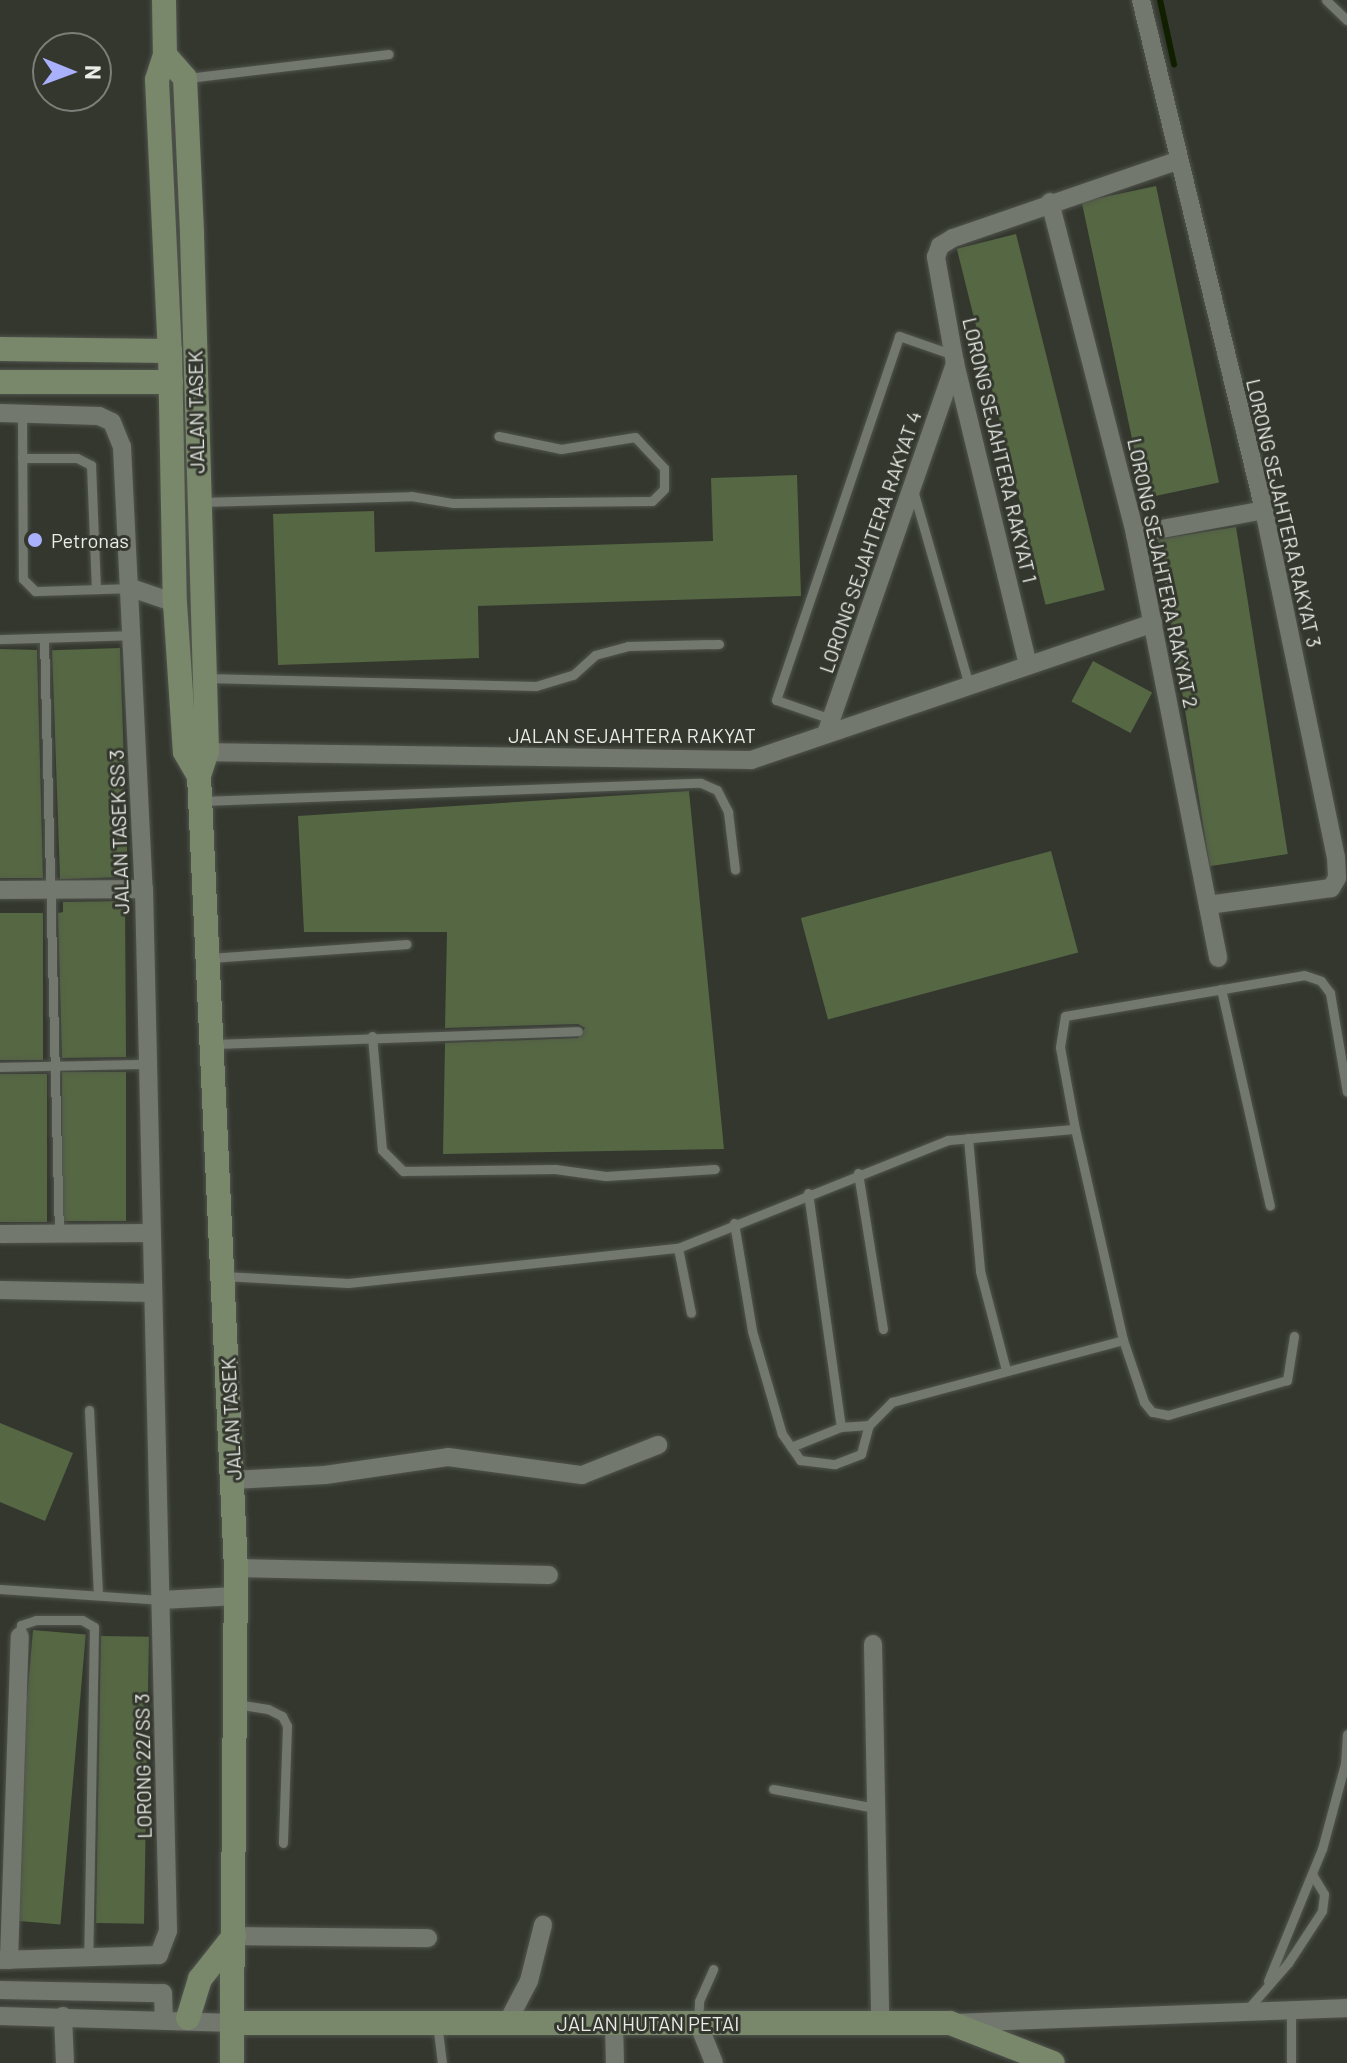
<!DOCTYPE html>
<html>
<head>
<meta charset="utf-8">
<style>
	body { margin:0 }
	#map { position:relative; width:1347px; height:2063px; overflow:hidden; background:#33372e; font-family:Barlow,sans-serif }
	div>[style] { position:absolute }
	[style*='--x'] { left:calc(var(--x)*1px); top:calc(var(--y)*1px); width:calc(var(--w)*1px); rotate:calc(var(--a)*1deg) }
	.stream>* { height:6px; margin:-3px; padding:0 3px; transform-origin:3px; border-radius:3px; background:#111f00 }
	.building>* { inset:0; background:#566744; transform-origin:0 0 }
	.roads { filter:drop-shadow(0 0 2px #50544d) drop-shadow(0 0 2px #50544d) }
	.lane>* { height:9px; margin:-4.5px; padding:0 4.5px; transform-origin:4.5px; border-radius:4.5px; background:#73786e }
	.street>* { height:18px; margin:-9px; padding:0 9px; transform-origin:9px; border-radius:9px; background:#73786e }
	.secondary>* { height:24px; margin:-12px; padding:0 12px; transform-origin:12px; border-radius:12px; background:#79876a }
	.dots>* { width:22px; height:22px; translate:-50% -50%; box-sizing:border-box; border:4px solid #33372e; border-radius:50% }
	span { translate:-50% -50%; white-space:nowrap; text-align:center; line-height:1.15; -webkit-text-stroke:6px #33372e; paint-order:stroke }
	.street-label { font-size:20px; color:#e9ece7 }
	.poi-label { font-size:20px; color:#e9ece7 }
	.left { translate:0 -50%; text-align:left }
	.north { position:absolute; left:32px; top:32px; width:80px; height:80px; box-sizing:border-box; background:#33372e; border:2px solid #7c7f78; border-radius:50%; rotate:91deg; font-size:22px; font-weight:700; line-height:32px; text-align:center; color:#e9ece7 }
	.north::after { content:''; display:block; margin:auto; width:28px; height:36px; background:#a9b0fc; clip-path:polygon(50% 0,100% 100%,50% 72%,0 100%) }
</style>
</head>
<body>
<div id="map">
	<div class="stream">
		<div style="--x:1160;--y:0;--w:66;--a:77.7"></div>
	</div>
	<div class="building">
		<div style="left:1156px;top:186px;width:303px;height:76px;rotate:78deg"></div>
		<div style="left:1016px;top:234px;width:367px;height:61px;rotate:76deg"></div>
		<div style="clip-path:polygon(797px 475px,801px 596px,478px 606px,479px 658px,278px 665px,273px 514px,374px 511px,375px 552px,713px 541px,711px 478px)"></div>
		<div style="left:1236px;top:527px;width:331px;height:79px;rotate:81deg"></div>
		<div style="left:120px;top:648px;width:229px;height:68px;rotate:88deg"></div>
		<div style="clip-path:polygon(0 649px,37px 650px,43px 878px,0 878px)"></div>
		<div style="left:1093px;top:661px;width:67px;height:46px;rotate:28deg"></div>
		<div style="clip-path:polygon(689px 791px,724px 1149px,443px 1154px,445px 1043px,578px 1038px,585px 1028px,578px 1024px,445px 1028px,447px 932px,304px 932px,298px 816px)"></div>
		<div style="left:1051px;top:851px;width:105px;height:259px;rotate:75deg"></div>
		<div style="clip-path:polygon(125px 901px,126px 1057px,62px 1058px,58px 913px,63px 912px,63px 902px)"></div>
		<div style="left:0;top:913px;width:43px;height:147px"></div>
		<div style="left:126px;top:1072px;width:149px;height:64px;rotate:90deg"></div>
		<div style="left:0;top:1074px;width:47px;height:148px"></div>
		<div style="clip-path:polygon(0 1423px,73px 1453px,45px 1521px,0 1502px)"></div>
		<div style="left:33px;top:1630px;width:53px;height:291px;rotate:5deg"></div>
		<div style="left:101px;top:1636px;width:48px;height:287px;rotate:1deg"></div>
	</div>
	<div class="roads">
		<div class="lane">
			<div style="--x:1326;--y:0;--w:29;--a:44"></div>
			<div style="--x:188;--y:78;--w:202;--a:-6.8"></div>
			<div style="--x:22;--y:414;--w:165;--a:89.7"></div>
			<div style="--x:23;--y:579;--w:17;--a:45"></div>
			<div style="--x:35;--y:591;--w:94;--a:-1.8"></div>
			<div style="--x:22;--y:458;--w:55;--a:0"></div>
			<div style="--x:77;--y:458;--w:16;--a:27"></div>
			<div style="--x:91;--y:465;--w:124;--a:87.7"></div>
			<div style="--x:913;--y:490;--w:203;--a:74"></div>
			<div style="--x:201;--y:502;--w:210;--a:-1.6"></div>
			<div style="--x:411;--y:496;--w:43;--a:9.5"></div>
			<div style="--x:453;--y:503;--w:199;--a:-0.6"></div>
			<div style="--x:652;--y:501;--w:17;--a:-45"></div>
			<div style="--x:664;--y:489;--w:21;--a:-90"></div>
			<div style="--x:664;--y:468;--w:42;--a:-133.1"></div>
			<div style="--x:635;--y:437;--w:75;--a:170.8"></div>
			<div style="--x:561;--y:449;--w:64;--a:-168.3"></div>
			<div style="--x:44;--y:638;--w:596;--a:88.56"></div>
			<div style="--x:0;--y:639;--w:133;--a:-1.7"></div>
			<div style="--x:205;--y:678;--w:331;--a:1.4"></div>
			<div style="--x:536;--y:686;--w:39;--a:-17"></div>
			<div style="--x:573;--y:675;--w:30;--a:-42"></div>
			<div style="--x:595;--y:655;--w:34;--a:-15"></div>
			<div style="--x:628;--y:646;--w:91;--a:-1.3"></div>
			<div style="--x:831;--y:719;--w:58;--a:-160.9"></div>
			<div style="--x:776;--y:700;--w:384;--a:-71.3"></div>
			<div style="--x:899;--y:336;--w:58;--a:19.1"></div>
			<div style="--x:202;--y:801;--w:499;--a:-2.1"></div>
			<div style="--x:701;--y:783;--w:17;--a:24"></div>
			<div style="--x:717;--y:790;--w:25;--a:63"></div>
			<div style="--x:728;--y:812;--w:58;--a:83.1"></div>
			<div style="--x:211;--y:958;--w:196;--a:-4.1"></div>
			<div style="--x:1221;--y:989;--w:222;--a:77.3"></div>
			<div style="--x:372;--y:1036;--w:114;--a:85"></div>
			<div style="--x:382;--y:1150;--w:30;--a:45"></div>
			<div style="--x:403;--y:1171;--w:152;--a:-0.8"></div>
			<div style="--x:555;--y:1169;--w:51;--a:7.8"></div>
			<div style="--x:606;--y:1176;--w:109;--a:-3.7"></div>
			<div style="--x:212;--y:1044;--w:366;--a:-2"></div>
			<div style="--x:0;--y:1067;--w:147;--a:-1.2"></div>
			<div style="--x:968;--y:1138;--w:134;--a:84.8"></div>
			<div style="--x:980;--y:1271;--w:102;--a:75.3"></div>
			<div style="--x:858;--y:1173;--w:158;--a:80.9"></div>
			<div style="--x:808;--y:1193;--w:236;--a:82"></div>
			<div style="--x:734;--y:1223;--w:109;--a:80.5"></div>
			<div style="--x:752;--y:1331;--w:107;--a:73.8"></div>
			<div style="--x:782;--y:1434;--w:32;--a:55"></div>
			<div style="--x:800;--y:1460;--w:35;--a:7"></div>
			<div style="--x:835;--y:1464;--w:28;--a:-21"></div>
			<div style="--x:861;--y:1454;--w:30;--a:-75"></div>
			<div style="--x:869;--y:1425;--w:33;--a:-45"></div>
			<div style="--x:892;--y:1402;--w:239;--a:-15"></div>
			<div style="--x:678;--y:1248;--w:66;--a:78.7"></div>
			<div style="--x:224;--y:1276;--w:124;--a:3.2"></div>
			<div style="--x:348;--y:1283;--w:332;--a:-6.1"></div>
			<div style="--x:678;--y:1248;--w:291;--a:-21.8"></div>
			<div style="--x:948;--y:1140;--w:127;--a:-5"></div>
			<div style="--x:1294;--y:1336;--w:45;--a:99"></div>
			<div style="--x:1287;--y:1380;--w:124;--a:163.6"></div>
			<div style="--x:1168;--y:1415;--w:16;--a:-169"></div>
			<div style="--x:1152;--y:1412;--w:13;--a:-129"></div>
			<div style="--x:1144;--y:1402;--w:65;--a:-108.7"></div>
			<div style="--x:1123;--y:1340;--w:216;--a:-102.8"></div>
			<div style="--x:1075;--y:1129;--w:83;--a:-100.4"></div>
			<div style="--x:1060;--y:1047;--w:31;--a:-81"></div>
			<div style="--x:1065;--y:1016;--w:242;--a:-9.7"></div>
			<div style="--x:1304;--y:975;--w:18;--a:19"></div>
			<div style="--x:1321;--y:981;--w:15;--a:53"></div>
			<div style="--x:1330;--y:993;--w:100;--a:80.3"></div>
			<div style="--x:89;--y:1410;--w:184;--a:87.2"></div>
			<div style="--x:791;--y:1447;--w:54;--a:-21.8"></div>
			<div style="--x:841;--y:1427;--w:28;--a:-4"></div>
			<div style="--x:0;--y:1589;--w:160;--a:3.9"></div>
			<div style="--x:20;--y:1636;--w:11;--a:-85"></div>
			<div style="--x:21;--y:1625;--w:16;--a:-18"></div>
			<div style="--x:36;--y:1620;--w:46;--a:0"></div>
			<div style="--x:82;--y:1620;--w:14;--a:30"></div>
			<div style="--x:94;--y:1627;--w:331;--a:91"></div>
			<div style="--x:236;--y:1704;--w:32;--a:9"></div>
			<div style="--x:268;--y:1709;--w:16;--a:27"></div>
			<div style="--x:282;--y:1716;--w:11;--a:63"></div>
			<div style="--x:287;--y:1726;--w:117;--a:92"></div>
			<div style="--x:773;--y:1789;--w:105;--a:10.5"></div>
			<div style="--x:1268;--y:1981;--w:143;--a:-67.8"></div>
			<div style="--x:1322;--y:1849;--w:88;--a:-74.9"></div>
			<div style="--x:1345;--y:1764;--w:30;--a:-86"></div>
			<div style="--x:1246;--y:2011;--w:64;--a:-48.8"></div>
			<div style="--x:1288;--y:1963;--w:62;--a:-56.8"></div>
			<div style="--x:1322;--y:1911;--w:17;--a:-83"></div>
			<div style="--x:1324;--y:1894;--w:23;--a:-121"></div>
			<div style="--x:437;--y:2023;--w:40;--a:82.9"></div>
			<div style="--x:698;--y:2023;--w:22;--a:-87"></div>
			<div style="--x:699;--y:2001;--w:35;--a:-66"></div>
			<div style="--x:1291;--y:2063;--w:53;--a:-90"></div>
		</div>
		<div class="street">
			<div style="--x:1141;--y:0;--w:525;--a:76.44"></div>
			<div style="--x:1264;--y:510;--w:354;--a:78.3"></div>
			<div style="--x:1336;--y:857;--w:21;--a:87"></div>
			<div style="--x:1337;--y:878;--w:12;--a:121"></div>
			<div style="--x:1331;--y:888;--w:124;--a:172.1"></div>
			<div style="--x:1050;--y:202;--w:343;--a:75.6"></div>
			<div style="--x:1135;--y:534;--w:432;--a:78.9"></div>
			<div style="--x:0;--y:413;--w:99;--a:1.7"></div>
			<div style="--x:99;--y:416;--w:14;--a:25"></div>
			<div style="--x:112;--y:422;--w:27;--a:68"></div>
			<div style="--x:122;--y:447;--w:443;--a:87.2"></div>
			<div style="--x:144;--y:889;--w:1042;--a:88.68"></div>
			<div style="--x:168;--y:1931;--w:26;--a:111"></div>
			<div style="--x:159;--y:1955;--w:159;--a:178.2"></div>
			<div style="--x:1135;--y:534;--w:131;--a:-10.5"></div>
			<div style="--x:131;--y:588;--w:46;--a:18.8"></div>
			<div style="--x:1028;--y:665;--w:311;--a:-103.6"></div>
			<div style="--x:955;--y:363;--w:108;--a:-100.2"></div>
			<div style="--x:936;--y:257;--w:12;--a:-70"></div>
			<div style="--x:940;--y:246;--w:15;--a:-32"></div>
			<div style="--x:953;--y:238;--w:236;--a:-19"></div>
			<div style="--x:826;--y:734;--w:393;--a:-70.8"></div>
			<div style="--x:196;--y:752;--w:555;--a:0.83"></div>
			<div style="--x:751;--y:760;--w:425;--a:-18.8"></div>
			<div style="--x:0;--y:890;--w:144;--a:-0.4"></div>
			<div style="--x:0;--y:1234;--w:151;--a:-0.4"></div>
			<div style="--x:0;--y:1290;--w:152;--a:1.1"></div>
			<div style="--x:233;--y:1480;--w:92;--a:-3.1"></div>
			<div style="--x:325;--y:1475;--w:124;--a:-8.3"></div>
			<div style="--x:448;--y:1457;--w:135;--a:7.7"></div>
			<div style="--x:582;--y:1475;--w:82;--a:-21.5"></div>
			<div style="--x:236;--y:1568;--w:313;--a:1.3"></div>
			<div style="--x:162;--y:1600;--w:74;--a:-3.1"></div>
			<div style="--x:873;--y:1644;--w:379;--a:88.9"></div>
			<div style="--x:234;--y:1936;--w:194;--a:0.6"></div>
			<div style="--x:9;--y:1960;--w:324;--a:-88.1"></div>
			<div style="--x:0;--y:1990;--w:163;--a:1.1"></div>
			<div style="--x:163;--y:1993;--w:25;--a:88"></div>
			<div style="--x:0;--y:2016;--w:234;--a:1.7"></div>
			<div style="--x:63;--y:2016;--w:47;--a:87.6"></div>
			<div style="--x:507;--y:2023;--w:47;--a:-62.4"></div>
			<div style="--x:529;--y:1981;--w:58;--a:-76"></div>
			<div style="--x:614;--y:2023;--w:40;--a:88.6"></div>
			<div style="--x:698;--y:2023;--w:43;--a:68.2"></div>
			<div style="--x:957;--y:2023;--w:390;--a:-2.2"></div>
		</div>
		<div class="secondary">
			<div style="--x:164;--y:0;--w:55;--a:89"></div>
			<div style="--x:165;--y:55;--w:26;--a:108"></div>
			<div style="--x:157;--y:80;--w:271;--a:87.3"></div>
			<div style="--x:170;--y:351;--w:252;--a:88.9"></div>
			<div style="--x:175;--y:603;--w:149;--a:86.2"></div>
			<div style="--x:185;--y:752;--w:28;--a:60"></div>
			<div style="--x:165;--y:55;--w:30;--a:49"></div>
			<div style="--x:185;--y:78;--w:157;--a:87.4"></div>
			<div style="--x:192;--y:235;--w:516;--a:88.33"></div>
			<div style="--x:207;--y:751;--w:26;--a:108"></div>
			<div style="--x:199;--y:776;--w:793;--a:87.33"></div>
			<div style="--x:236;--y:1568;--w:495;--a:90.5"></div>
			<div style="--x:0;--y:349;--w:170;--a:0.7"></div>
			<div style="--x:0;--y:382;--w:171;--a:0"></div>
			<div style="--x:188;--y:2018;--w:41;--a:-72.9"></div>
			<div style="--x:200;--y:1979;--w:55;--a:-51.7"></div>
			<div style="--x:234;--y:2023;--w:716;--a:0"></div>
			<div style="--x:950;--y:2023;--w:110;--a:21.2"></div>
		</div>
	</div>
	<div class="dots">
		<div style="left:35px;top:540px;background:#a9b0fc"></div>
	</div>
	<div class="street-label">
		<span style="left:196px;top:412px;rotate:-91deg">JALAN TASEK</span>
		<span style="left:1000px;top:450px;rotate:77deg">LORONG SEJAHTERA RAKYAT 1</span>
		<span style="left:1284px;top:513px;rotate:77deg">LORONG SEJAHTERA RAKYAT 3</span>
		<span style="left:870px;top:542px;rotate:-71deg">LORONG SEJAHTERA RAKYAT 4</span>
		<span style="left:1163px;top:573px;rotate:78deg">LORONG SEJAHTERA RAKYAT 2</span>
		<span style="left:632px;top:735px">JALAN SEJAHTERA RAKYAT</span>
		<span style="left:119px;top:832px;rotate:-92deg">JALAN TASEK SS 3</span>
		<span style="left:231px;top:1419px;rotate:-93deg">JALAN TASEK</span>
		<span style="left:143px;top:1766px;rotate:-91deg">LORONG 22/SS 3</span>
		<span style="left:648px;top:2023px">JALAN HUTAN PETAI</span>
	</div>
	<div class="poi-label">
		<span class="left" style="left:51px;top:540px">Petronas</span>
	</div>
	<div class="north">N</div>
</div>
</body>
</html>
